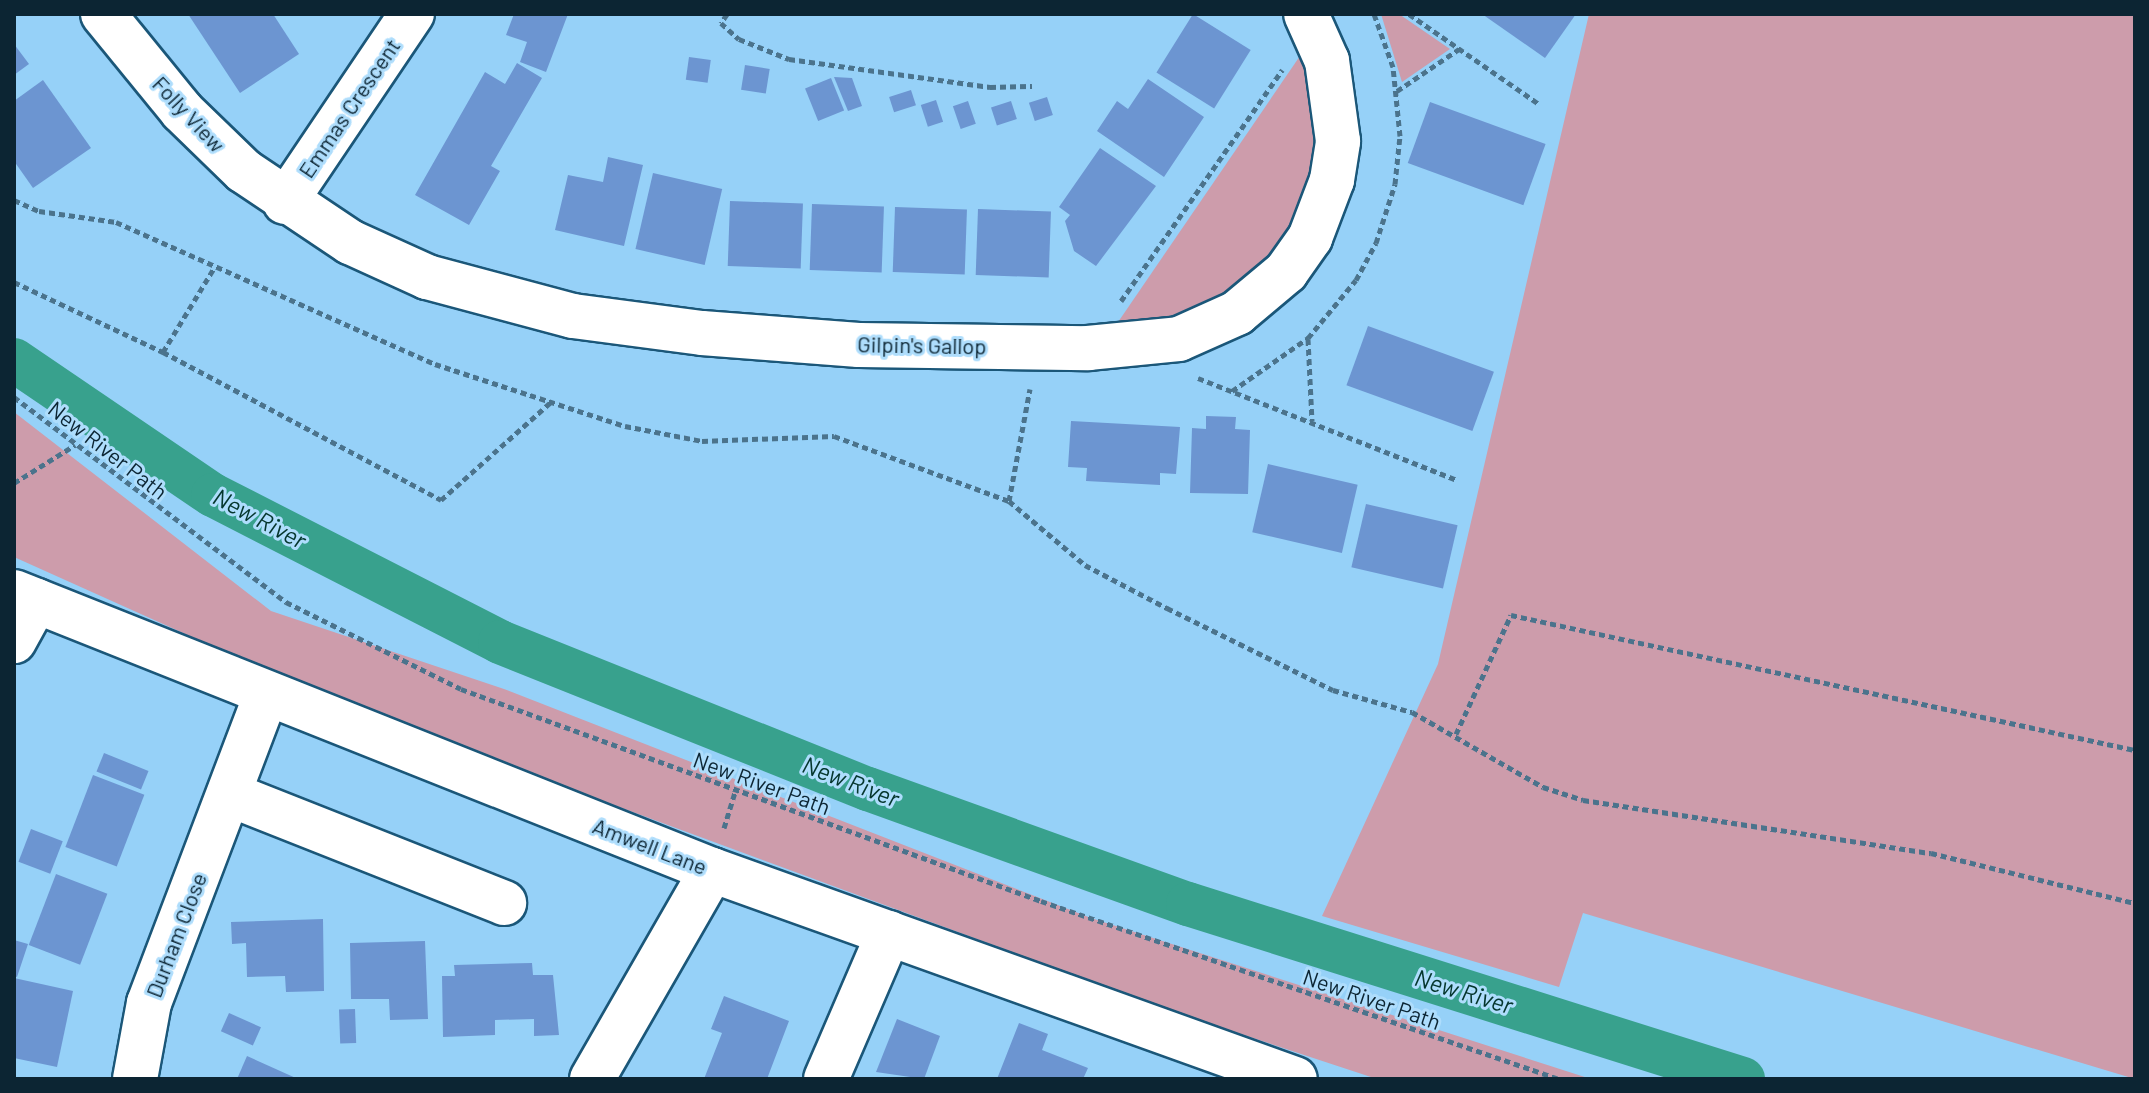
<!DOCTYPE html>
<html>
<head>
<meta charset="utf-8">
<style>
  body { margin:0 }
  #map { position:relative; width:2149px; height:1093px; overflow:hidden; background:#96d1f8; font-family:Barlow,sans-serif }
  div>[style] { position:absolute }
  .green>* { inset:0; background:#cd9cab }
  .canal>* { height:44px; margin:-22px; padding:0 22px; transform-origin:22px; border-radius:22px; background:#38a18d }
  .building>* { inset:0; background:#6c95d1; transform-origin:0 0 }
  .path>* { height:5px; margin-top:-2.5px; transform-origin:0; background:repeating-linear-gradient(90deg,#4b738c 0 6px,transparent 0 10px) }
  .roads { filter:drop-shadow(2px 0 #1b5779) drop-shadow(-2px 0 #1b5779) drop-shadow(0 2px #1b5779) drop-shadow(0 -2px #1b5779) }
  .minor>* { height:44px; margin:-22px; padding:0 22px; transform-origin:22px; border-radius:22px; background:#fff }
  span { translate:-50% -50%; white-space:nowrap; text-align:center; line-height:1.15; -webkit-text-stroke:6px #aeddfc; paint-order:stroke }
  .street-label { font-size:22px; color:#0c2533 }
  .water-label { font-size:24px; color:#05362d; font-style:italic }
  .frame { position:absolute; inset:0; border:16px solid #0c2533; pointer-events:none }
</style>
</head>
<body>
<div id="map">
  <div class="green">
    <i style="clip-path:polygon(1381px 14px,1399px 14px,1450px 49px,1402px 82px)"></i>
    <i style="clip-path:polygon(1589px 14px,2135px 14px,2135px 1079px,1583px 913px,1559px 987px,1322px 916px,1438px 664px)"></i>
    <i style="clip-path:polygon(1302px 53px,1315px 87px,1317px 157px,1298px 219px,1250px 277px,1221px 300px,1146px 327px,1114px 328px)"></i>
    <i style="clip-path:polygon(14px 412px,271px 611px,504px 689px,1091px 918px,1591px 1079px,1377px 1079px,1180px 1014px,348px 707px,14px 557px)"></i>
  </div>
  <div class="canal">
    <i style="left:14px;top:360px;width:240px;rotate:34.2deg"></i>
    <i style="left:213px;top:495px;width:322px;rotate:27.1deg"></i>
    <i style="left:500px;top:642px;width:396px;rotate:21.8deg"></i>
    <i style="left:868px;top:789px;width:340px;rotate:19.8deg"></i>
    <i style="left:1188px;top:904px;width:582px;rotate:17.5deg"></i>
  </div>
  <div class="building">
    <i style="clip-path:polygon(188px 14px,273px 14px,299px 54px,240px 93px)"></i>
    <i style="clip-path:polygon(514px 14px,568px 14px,546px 72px,520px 62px,527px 42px,506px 35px)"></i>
    <i style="left:1193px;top:14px;width:68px;height:69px;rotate:32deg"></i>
    <i style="clip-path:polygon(1482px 14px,1576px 14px,1545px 58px)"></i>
    <i style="clip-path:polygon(14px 44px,29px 64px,14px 75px)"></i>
    <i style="left:689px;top:57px;width:22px;height:23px;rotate:8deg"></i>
    <i style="clip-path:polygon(517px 63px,542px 78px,491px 166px,500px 171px,469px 225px,415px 195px,485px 72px,505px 84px)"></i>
    <i style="left:745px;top:65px;width:25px;height:25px;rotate:9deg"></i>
    <i style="clip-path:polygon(834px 77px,852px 78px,862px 106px,848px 111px)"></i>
    <i style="left:831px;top:78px;width:35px;height:28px;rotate:68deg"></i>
    <i style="clip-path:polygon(1148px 79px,1204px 117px,1164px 177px,1097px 131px,1117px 101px,1128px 109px)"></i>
    <i style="clip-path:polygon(43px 80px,91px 148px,33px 188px,14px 161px,14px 101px)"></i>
    <i style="left:911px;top:90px;width:16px;height:23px;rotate:72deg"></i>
    <i style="left:1047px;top:97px;width:19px;height:19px;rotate:72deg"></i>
    <i style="left:936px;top:100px;width:23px;height:16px;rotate:72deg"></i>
    <i style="left:968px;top:101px;width:24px;height:16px;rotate:71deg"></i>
    <i style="left:1011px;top:101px;width:19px;height:21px;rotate:72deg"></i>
    <i style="left:1430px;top:102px;width:123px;height:65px;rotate:20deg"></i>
    <i style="clip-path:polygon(1100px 148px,1156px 186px,1096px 266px,1074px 251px,1065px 221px,1070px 215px,1059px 207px)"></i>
    <i style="clip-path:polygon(608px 157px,643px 165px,624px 246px,555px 230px,568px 175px,603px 182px)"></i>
    <i style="left:653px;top:173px;width:71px;height:78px;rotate:13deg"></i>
    <i style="left:730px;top:201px;width:73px;height:65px;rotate:2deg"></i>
    <i style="left:812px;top:204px;width:72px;height:66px;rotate:2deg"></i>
    <i style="left:895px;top:207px;width:72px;height:65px;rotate:2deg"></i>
    <i style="left:978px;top:209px;width:73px;height:66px;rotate:2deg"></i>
    <i style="left:1368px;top:326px;width:134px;height:63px;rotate:20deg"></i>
    <i style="clip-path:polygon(1206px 416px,1236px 417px,1235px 429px,1250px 430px,1248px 494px,1190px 493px,1192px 428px,1206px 429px)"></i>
    <i style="clip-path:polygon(1071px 421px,1180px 427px,1176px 474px,1160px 473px,1160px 485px,1086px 481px,1087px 468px,1068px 467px)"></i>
    <i style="left:1268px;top:464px;width:92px;height:70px;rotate:13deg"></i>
    <i style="left:1366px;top:504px;width:94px;height:65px;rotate:13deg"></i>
    <i style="left:104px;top:753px;width:48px;height:20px;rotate:22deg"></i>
    <i style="left:93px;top:775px;width:55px;height:77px;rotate:21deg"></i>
    <i style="left:31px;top:829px;width:34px;height:35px;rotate:21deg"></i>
    <i style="left:56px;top:874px;width:55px;height:76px;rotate:21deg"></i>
    <i style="clip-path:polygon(323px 919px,324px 991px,286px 992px,285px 976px,247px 977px,246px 943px,232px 944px,231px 922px)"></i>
    <i style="clip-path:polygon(14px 940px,28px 944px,17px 977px,14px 976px)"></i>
    <i style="clip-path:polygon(425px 941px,428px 1019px,390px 1020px,389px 999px,351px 999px,350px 943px)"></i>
    <i style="clip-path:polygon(532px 963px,533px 975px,553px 975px,559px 1035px,534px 1036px,534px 1019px,495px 1020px,495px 1035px,443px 1037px,442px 976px,455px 976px,454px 965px)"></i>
    <i style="clip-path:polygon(14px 978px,73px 991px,57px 1067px,14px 1058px)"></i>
    <i style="clip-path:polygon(724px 996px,789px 1021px,767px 1079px,704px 1079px,722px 1033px,711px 1029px)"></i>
    <i style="left:355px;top:1009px;width:34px;height:16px;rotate:88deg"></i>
    <i style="left:229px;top:1013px;width:35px;height:20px;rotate:24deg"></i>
    <i style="clip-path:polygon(897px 1019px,940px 1036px,924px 1079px,876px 1072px)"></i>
    <i style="clip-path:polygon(1019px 1023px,1048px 1034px,1042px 1050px,1088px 1068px,1083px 1079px,997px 1079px)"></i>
    <i style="clip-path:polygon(247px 1056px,298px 1079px,237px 1079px)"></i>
  </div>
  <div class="path">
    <i style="left:727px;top:14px;width:11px;rotate:124deg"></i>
    <i style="left:721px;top:23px;width:24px;rotate:42deg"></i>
    <i style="left:739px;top:39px;width:54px;rotate:21.8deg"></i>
    <i style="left:789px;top:59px;width:203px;rotate:7.9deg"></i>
    <i style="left:990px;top:87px;width:42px;rotate:-1.4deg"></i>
    <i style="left:1409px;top:14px;width:158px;rotate:34.7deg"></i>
    <i style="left:1397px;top:91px;width:75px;rotate:-34.1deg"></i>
    <i style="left:14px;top:200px;width:27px;rotate:24deg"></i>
    <i style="left:39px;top:211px;width:78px;rotate:8.1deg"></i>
    <i style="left:116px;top:222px;width:349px;rotate:24deg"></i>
    <i style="left:435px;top:364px;width:200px;rotate:18.1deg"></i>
    <i style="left:625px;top:426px;width:78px;rotate:11deg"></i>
    <i style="left:702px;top:441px;width:132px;rotate:-2.2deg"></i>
    <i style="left:834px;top:436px;width:187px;rotate:20.4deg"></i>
    <i style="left:1009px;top:501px;width:99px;rotate:40.1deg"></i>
    <i style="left:1085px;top:565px;width:93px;rotate:27.7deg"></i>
    <i style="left:1167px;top:608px;width:185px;rotate:26.3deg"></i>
    <i style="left:1333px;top:690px;width:82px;rotate:15.6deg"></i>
    <i style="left:1412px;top:712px;width:151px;rotate:29.8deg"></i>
    <i style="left:1543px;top:787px;width:42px;rotate:18deg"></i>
    <i style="left:1583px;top:800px;width:352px;rotate:8.7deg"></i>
    <i style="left:1931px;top:853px;width:210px;rotate:13.8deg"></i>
    <i style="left:14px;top:282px;width:165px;rotate:25.2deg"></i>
    <i style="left:163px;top:352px;width:315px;rotate:28deg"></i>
    <i style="left:441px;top:500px;width:147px;rotate:-41.7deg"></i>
    <i style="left:1121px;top:301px;width:282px;rotate:-55.1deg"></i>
    <i style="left:1308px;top:339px;width:82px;rotate:87.2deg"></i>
    <i style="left:163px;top:352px;width:98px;rotate:-58.7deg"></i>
    <i style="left:1198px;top:378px;width:278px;rotate:21.5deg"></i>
    <i style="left:1232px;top:391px;width:93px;rotate:-34.9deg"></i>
    <i style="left:1308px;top:338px;width:75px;rotate:-50.4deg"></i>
    <i style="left:1356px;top:280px;width:42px;rotate:-61.6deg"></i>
    <i style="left:1376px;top:243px;width:62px;rotate:-72.1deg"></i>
    <i style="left:1395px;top:184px;width:48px;rotate:-84.1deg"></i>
    <i style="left:1400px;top:136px;width:69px;rotate:-95.8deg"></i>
    <i style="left:1393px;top:67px;width:56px;rotate:-109.7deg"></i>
    <i style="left:14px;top:397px;width:341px;rotate:37deg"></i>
    <i style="left:286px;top:602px;width:195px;rotate:26.4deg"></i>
    <i style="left:461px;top:689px;width:618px;rotate:20.08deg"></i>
    <i style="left:1041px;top:901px;width:548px;rotate:18.96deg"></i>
    <i style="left:14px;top:483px;width:72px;rotate:-31.9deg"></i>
    <i style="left:1009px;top:501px;width:114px;rotate:-79.4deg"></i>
    <i style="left:1456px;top:734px;width:131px;rotate:-65.2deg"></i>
    <i style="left:1511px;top:615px;width:638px;rotate:12.21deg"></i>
    <i style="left:724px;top:828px;width:39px;rotate:-73deg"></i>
  </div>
  <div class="roads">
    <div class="minor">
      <i style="left:103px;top:14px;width:125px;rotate:50.8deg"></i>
      <i style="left:182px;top:111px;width:86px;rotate:44.1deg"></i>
      <i style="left:244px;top:171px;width:128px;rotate:33.8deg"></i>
      <i style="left:350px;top:242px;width:85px;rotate:24.4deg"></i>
      <i style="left:427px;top:277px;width:151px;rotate:15deg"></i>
      <i style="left:573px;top:316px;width:130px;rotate:7.5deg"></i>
      <i style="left:702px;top:333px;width:157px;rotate:4.4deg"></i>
      <i style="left:859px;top:345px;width:229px;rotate:0.8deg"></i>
      <i style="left:1088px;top:348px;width:91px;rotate:-5.6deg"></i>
      <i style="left:1179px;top:339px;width:64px;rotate:-24.1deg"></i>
      <i style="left:1237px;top:313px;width:64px;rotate:-39.9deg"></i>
      <i style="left:1286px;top:272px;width:42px;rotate:-54.8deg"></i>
      <i style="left:1310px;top:238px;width:62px;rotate:-69.2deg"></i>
      <i style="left:1332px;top:180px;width:39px;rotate:-81deg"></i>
      <i style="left:1338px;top:141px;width:81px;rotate:-97.8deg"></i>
      <i style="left:1327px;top:61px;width:51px;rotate:-114.1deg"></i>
      <i style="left:285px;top:202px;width:227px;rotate:-56deg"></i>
      <i style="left:14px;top:592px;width:751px;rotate:21.72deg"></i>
      <i style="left:712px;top:870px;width:619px;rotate:19.72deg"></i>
      <i style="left:14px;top:641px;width:46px;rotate:-61.2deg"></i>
      <i style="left:229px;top:794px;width:296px;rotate:21.6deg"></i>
      <i style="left:135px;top:1079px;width:77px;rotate:-79.6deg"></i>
      <i style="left:149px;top:1003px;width:327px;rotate:-69.2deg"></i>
      <i style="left:592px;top:1079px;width:241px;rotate:-60.1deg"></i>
      <i style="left:826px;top:1079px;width:159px;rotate:-66.7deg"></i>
    </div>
  </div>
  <div class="street-label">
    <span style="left:349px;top:108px;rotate:-56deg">Emmas Crescent</span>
    <span style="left:189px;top:114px;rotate:47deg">Folly View</span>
    <span style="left:922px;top:345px;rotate:1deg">Gilpin's Gallop</span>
    <span style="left:108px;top:450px;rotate:38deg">New River Path</span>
    <span style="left:762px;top:783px;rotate:20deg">New River Path</span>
    <span style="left:650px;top:846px;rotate:21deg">Amwell Lane</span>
    <span style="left:176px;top:935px;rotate:-69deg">Durham Close</span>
    <span style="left:1372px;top:999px;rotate:19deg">New River Path</span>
  </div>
  <div class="water-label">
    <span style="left:260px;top:518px;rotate:28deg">New River</span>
    <span style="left:851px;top:781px;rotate:21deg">New River</span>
    <span style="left:1464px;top:991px;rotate:17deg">New River</span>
  </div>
  <div class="frame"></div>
</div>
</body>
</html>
